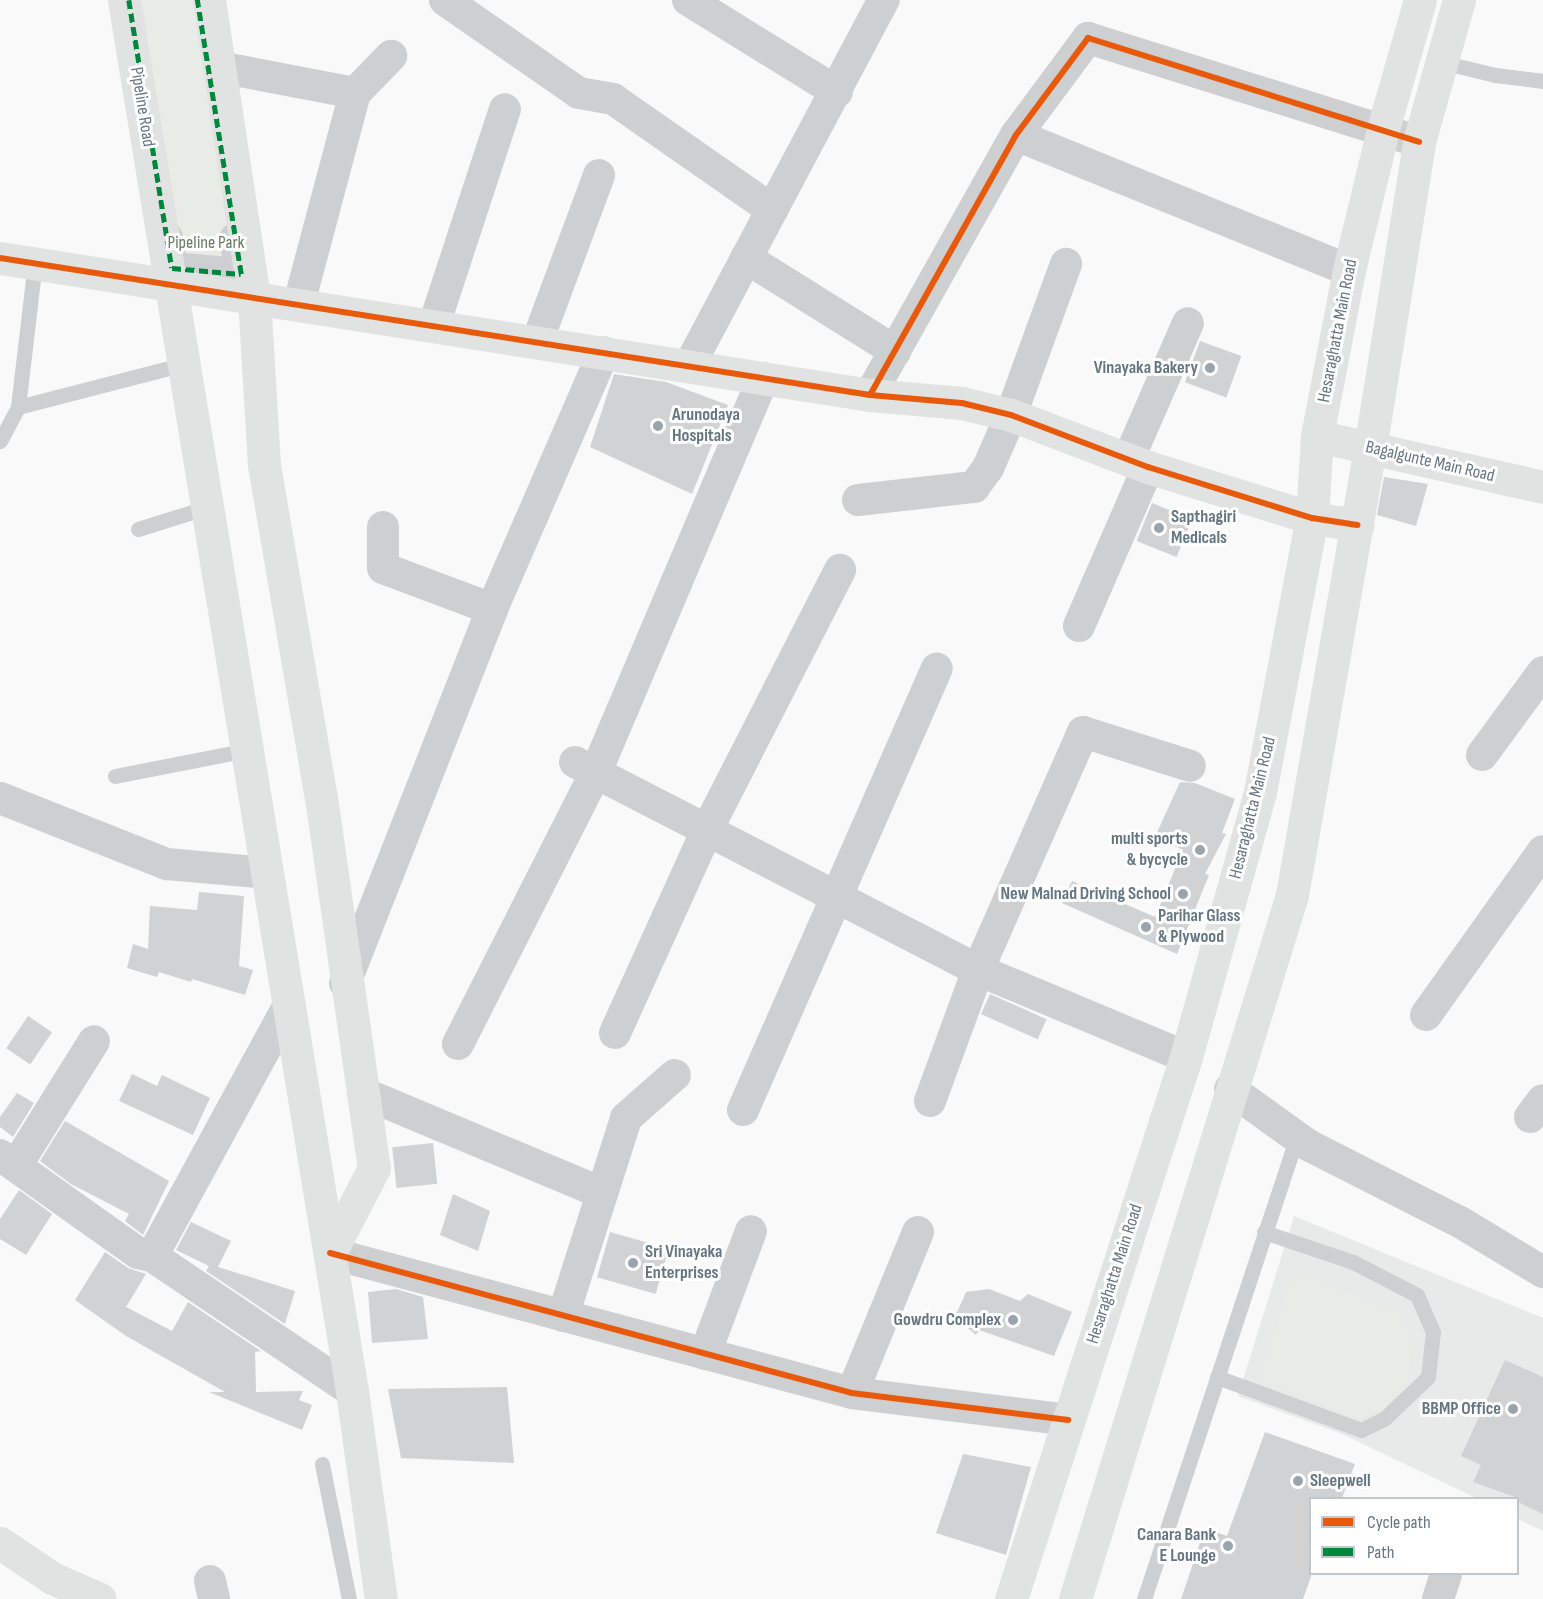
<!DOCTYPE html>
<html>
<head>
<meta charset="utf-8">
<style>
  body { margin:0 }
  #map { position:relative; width:1543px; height:1599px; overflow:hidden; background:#f9f9f9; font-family:"Sofia Sans Condensed",sans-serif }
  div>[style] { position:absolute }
  .built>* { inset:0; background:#e8e9e9 }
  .green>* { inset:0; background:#e8ebe6 }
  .building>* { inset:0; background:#d0d2d3; transform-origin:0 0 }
  .lane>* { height:15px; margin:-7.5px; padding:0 7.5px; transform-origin:7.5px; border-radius:7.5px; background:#cecfd0 }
  .street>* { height:32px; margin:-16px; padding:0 16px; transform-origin:16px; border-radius:16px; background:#cecfd0 }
  .secondary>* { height:33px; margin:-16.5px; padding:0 16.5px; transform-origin:16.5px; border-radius:16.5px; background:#e1e2e2 }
  .primary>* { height:33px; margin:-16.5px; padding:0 16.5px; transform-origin:16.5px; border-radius:16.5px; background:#e1e2e2 }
  .quiet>* { height:4.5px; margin-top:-2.25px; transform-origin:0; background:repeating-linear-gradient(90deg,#00873e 0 9px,transparent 0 13.5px) }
  .cycleway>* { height:6px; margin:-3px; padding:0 3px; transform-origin:3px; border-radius:3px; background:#e8590c }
  .dots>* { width:16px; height:16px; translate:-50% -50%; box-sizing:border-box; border:3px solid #fff; border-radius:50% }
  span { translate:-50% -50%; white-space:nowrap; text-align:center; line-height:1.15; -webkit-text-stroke:6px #fff; paint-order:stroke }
  .street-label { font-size:18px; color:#657683 }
  .park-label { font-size:18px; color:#687a64 }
  .poi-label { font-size:18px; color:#657683; font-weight:700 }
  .right { translate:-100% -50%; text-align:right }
  .left { translate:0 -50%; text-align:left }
  .legend { position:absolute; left:1309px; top:1497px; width:210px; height:78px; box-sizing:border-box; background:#fff; border:2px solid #c1c8cd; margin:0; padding:8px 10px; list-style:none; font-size:18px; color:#657683 }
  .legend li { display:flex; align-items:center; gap:12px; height:30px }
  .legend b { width:30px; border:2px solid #c1c8cd }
</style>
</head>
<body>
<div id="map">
  <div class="built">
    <i style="clip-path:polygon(1294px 1216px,1543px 1318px,1543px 1531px,1518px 1519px,1518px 1498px,1476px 1498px,1342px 1434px,1238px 1396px)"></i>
  </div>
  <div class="green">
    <i style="clip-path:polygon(137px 0,201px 0,245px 282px,176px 273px)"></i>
    <i style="clip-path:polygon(1296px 1272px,1400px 1314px,1412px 1340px,1408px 1382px,1383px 1409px,1357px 1419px,1258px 1379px)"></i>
  </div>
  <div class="building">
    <i style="left:1200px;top:341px;width:44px;height:44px;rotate:20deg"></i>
    <i style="clip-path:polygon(614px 374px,666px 382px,728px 405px,692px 494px,590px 447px)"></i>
    <i style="clip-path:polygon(1384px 477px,1428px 484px,1416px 526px,1377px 515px)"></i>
    <i style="left:1152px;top:503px;width:43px;height:41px;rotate:22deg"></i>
    <i style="clip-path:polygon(1180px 782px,1195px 783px,1235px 799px,1222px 833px,1226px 834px,1205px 874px,1209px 875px,1177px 954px,1062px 903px,1072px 881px,1155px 917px,1183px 850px,1155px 837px)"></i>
    <i style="clip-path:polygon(199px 892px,244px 896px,239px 966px,253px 970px,245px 995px,192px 979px,191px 982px,159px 972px,157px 977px,127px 968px,133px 944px,148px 949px,150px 906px,197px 910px)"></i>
    <i style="left:990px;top:994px;width:62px;height:22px;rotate:24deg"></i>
    <i style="left:28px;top:1016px;width:29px;height:39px;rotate:34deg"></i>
    <i style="clip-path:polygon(132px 1074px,157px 1086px,162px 1075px,210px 1098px,193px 1135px,119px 1101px)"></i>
    <i style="clip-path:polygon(17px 1093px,34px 1103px,13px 1137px,0 1127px,0 1117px)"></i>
    <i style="clip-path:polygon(65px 1121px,169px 1181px,143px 1235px,125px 1221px,129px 1214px,71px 1184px,40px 1161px)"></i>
    <i style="left:433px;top:1143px;width:41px;height:41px;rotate:84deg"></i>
    <i style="clip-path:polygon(19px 1190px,52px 1214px,26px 1255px,0 1239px,0 1219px)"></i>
    <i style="clip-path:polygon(453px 1194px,490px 1211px,478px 1251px,440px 1235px)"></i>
    <i style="clip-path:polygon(191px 1222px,231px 1241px,218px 1267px,295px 1291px,285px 1324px,206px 1271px,209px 1266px,176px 1250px)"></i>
    <i style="left:610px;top:1232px;width:61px;height:47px;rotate:16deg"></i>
    <i style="clip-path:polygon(105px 1252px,128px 1268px,146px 1274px,126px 1307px,172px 1331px,188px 1302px,261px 1351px,255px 1352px,256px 1392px,303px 1391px,299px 1400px,312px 1405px,302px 1430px,209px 1392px,225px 1392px,126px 1336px,75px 1300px)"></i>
    <i style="clip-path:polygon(396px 1289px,423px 1297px,428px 1339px,372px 1343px,368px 1292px)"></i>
    <i style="clip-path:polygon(989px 1289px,1020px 1301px,1028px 1294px,1072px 1312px,1054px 1356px,979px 1330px,976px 1335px,955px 1317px,966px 1292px)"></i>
    <i style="clip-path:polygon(1505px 1360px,1543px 1377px,1543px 1514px,1518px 1502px,1518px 1498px,1473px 1482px,1481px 1465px,1461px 1456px)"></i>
    <i style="clip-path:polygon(507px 1387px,514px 1463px,401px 1458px,388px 1389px)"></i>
    <i style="clip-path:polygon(1265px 1432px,1355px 1464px,1342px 1498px,1311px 1498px,1311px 1577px,1303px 1599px,1181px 1599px,1205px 1528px,1227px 1536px)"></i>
    <i style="clip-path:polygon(963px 1454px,1031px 1467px,1006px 1555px,936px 1533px)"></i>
  </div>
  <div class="lane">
    <i style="left:1441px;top:62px;width:56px;rotate:13.5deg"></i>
    <i style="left:1495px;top:75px;width:48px;rotate:7.1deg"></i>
    <i style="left:18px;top:407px;width:145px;rotate:-83.3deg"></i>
    <i style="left:0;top:441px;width:38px;rotate:-62deg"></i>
    <i style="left:18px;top:407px;width:171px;rotate:-14.5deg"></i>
    <i style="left:138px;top:529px;width:73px;rotate:-17.4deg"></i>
    <i style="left:115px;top:776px;width:135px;rotate:-11.1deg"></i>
    <i style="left:1217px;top:1377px;width:153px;rotate:20.2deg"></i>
    <i style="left:1361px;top:1430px;width:25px;rotate:-26deg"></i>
    <i style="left:1384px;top:1419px;width:61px;rotate:-43.7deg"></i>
    <i style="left:1428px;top:1377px;width:45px;rotate:-83.7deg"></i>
    <i style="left:1433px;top:1332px;width:40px;rotate:-113.4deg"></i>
    <i style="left:1417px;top:1295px;width:72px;rotate:-152.7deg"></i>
    <i style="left:1353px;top:1262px;width:94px;rotate:-161.4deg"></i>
    <i style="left:322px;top:1464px;width:138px;rotate:78.7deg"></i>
    <i style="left:1144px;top:1599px;width:487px;rotate:-71.7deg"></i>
  </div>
  <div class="street">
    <i style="left:445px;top:0;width:163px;rotate:34.8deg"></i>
    <i style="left:579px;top:93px;width:35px;rotate:10deg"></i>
    <i style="left:613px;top:99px;width:194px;rotate:34.9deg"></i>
    <i style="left:688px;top:0;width:175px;rotate:31.7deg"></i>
    <i style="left:219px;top:67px;width:138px;rotate:10.8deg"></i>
    <i style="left:355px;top:93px;width:217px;rotate:104.9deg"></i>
    <i style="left:355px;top:93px;width:52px;rotate:-45.8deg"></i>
    <i style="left:1016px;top:135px;width:359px;rotate:22.1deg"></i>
    <i style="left:167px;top:238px;width:30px;rotate:81deg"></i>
    <i style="left:172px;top:268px;width:69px;rotate:5deg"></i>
    <i style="left:241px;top:274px;width:36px;rotate:-99deg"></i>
    <i style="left:746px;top:258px;width:176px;rotate:32deg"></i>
    <i style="left:434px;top:325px;width:227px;rotate:-71.8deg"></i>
    <i style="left:537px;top:342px;width:178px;rotate:-69.6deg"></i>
    <i style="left:689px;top:366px;width:415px;rotate:-62deg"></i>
    <i style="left:870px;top:395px;width:298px;rotate:-60.7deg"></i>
    <i style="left:1016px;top:135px;width:121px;rotate:-53.4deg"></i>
    <i style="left:1088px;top:38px;width:347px;rotate:17.4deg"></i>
    <i style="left:1129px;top:458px;width:147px;rotate:-66.4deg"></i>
    <i style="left:858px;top:500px;width:117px;rotate:-6.4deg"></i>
    <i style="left:974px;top:487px;width:24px;rotate:-54deg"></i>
    <i style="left:988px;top:468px;width:58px;rotate:-66.5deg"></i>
    <i style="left:1011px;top:415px;width:161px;rotate:-70deg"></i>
    <i style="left:492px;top:609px;width:280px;rotate:-66.5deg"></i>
    <i style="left:1079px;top:626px;width:173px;rotate:-66.5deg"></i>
    <i style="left:1482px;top:755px;width:103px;rotate:-53.7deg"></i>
    <i style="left:575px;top:762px;width:454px;rotate:27.3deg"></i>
    <i style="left:978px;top:970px;width:225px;rotate:22.7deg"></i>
    <i style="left:0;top:798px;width:180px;rotate:21.6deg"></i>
    <i style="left:167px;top:864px;width:100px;rotate:5.1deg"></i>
    <i style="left:345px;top:983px;width:402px;rotate:-68.5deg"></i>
    <i style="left:492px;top:609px;width:116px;rotate:-159.4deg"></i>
    <i style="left:383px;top:568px;width:41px;rotate:-90deg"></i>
    <i style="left:289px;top:1005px;width:286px;rotate:118.6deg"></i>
    <i style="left:152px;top:1256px;width:241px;rotate:34deg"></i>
    <i style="left:1426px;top:1015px;width:201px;rotate:-54.5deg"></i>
    <i style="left:615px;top:1033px;width:225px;rotate:-65.6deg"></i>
    <i style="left:708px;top:828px;width:290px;rotate:-62.9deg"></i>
    <i style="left:458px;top:1044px;width:305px;rotate:-63.1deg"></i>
    <i style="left:596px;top:772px;width:428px;rotate:-67deg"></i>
    <i style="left:1230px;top:1089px;width:96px;rotate:35.7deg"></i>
    <i style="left:1308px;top:1145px;width:170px;rotate:26.9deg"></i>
    <i style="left:1460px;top:1222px;width:97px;rotate:31.1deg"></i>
    <i style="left:363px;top:1093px;width:259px;rotate:22.7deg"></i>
    <i style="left:930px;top:1101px;width:140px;rotate:-69.9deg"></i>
    <i style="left:978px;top:970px;width:260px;rotate:-66.2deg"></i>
    <i style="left:1083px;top:732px;width:112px;rotate:17.6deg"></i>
    <i style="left:743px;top:1110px;width:482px;rotate:-66.3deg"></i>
    <i style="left:1530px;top:1117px;width:21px;rotate:-53deg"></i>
    <i style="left:0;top:1155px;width:169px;rotate:35.4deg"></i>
    <i style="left:138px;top:1253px;width:14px;rotate:12deg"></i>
    <i style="left:16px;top:1166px;width:147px;rotate:-58deg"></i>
    <i style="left:330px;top:1253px;width:540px;rotate:15.01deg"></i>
    <i style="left:852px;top:1393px;width:218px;rotate:7.1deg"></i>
    <i style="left:563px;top:1316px;width:208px;rotate:-72.3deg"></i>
    <i style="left:626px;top:1118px;width:65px;rotate:-41.3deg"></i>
    <i style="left:705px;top:1354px;width:131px;rotate:-69.5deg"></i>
    <i style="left:852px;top:1393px;width:174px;rotate:-67.7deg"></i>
    <i style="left:210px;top:1581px;width:18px;rotate:77deg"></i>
    <i style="left:1438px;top:1599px;width:26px;rotate:-72deg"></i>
  </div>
  <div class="secondary">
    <i style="left:124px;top:0;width:1410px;rotate:80.69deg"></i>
    <i style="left:352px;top:1391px;width:210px;rotate:82.1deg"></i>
    <i style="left:209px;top:0;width:300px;rotate:81.4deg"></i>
    <i style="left:254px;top:297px;width:168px;rotate:86.6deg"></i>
    <i style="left:264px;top:465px;width:337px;rotate:80.3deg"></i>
    <i style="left:321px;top:797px;width:375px;rotate:81.9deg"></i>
    <i style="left:374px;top:1168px;width:96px;rotate:117.4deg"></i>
    <i style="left:0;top:258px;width:881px;rotate:8.95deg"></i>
    <i style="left:870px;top:395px;width:92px;rotate:5deg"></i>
    <i style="left:962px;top:403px;width:50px;rotate:13.8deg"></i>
    <i style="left:1011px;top:415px;width:147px;rotate:20.8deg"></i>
    <i style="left:1148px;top:467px;width:172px;rotate:17.3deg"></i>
    <i style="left:1312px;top:518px;width:46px;rotate:8.8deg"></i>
    <i style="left:1317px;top:436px;width:232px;rotate:12.7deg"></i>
    <i style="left:0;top:1543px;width:63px;rotate:33.9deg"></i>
    <i style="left:52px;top:1578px;width:52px;rotate:23.6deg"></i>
  </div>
  <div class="primary">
    <i style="left:1011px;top:1599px;width:570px;rotate:-72.11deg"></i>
    <i style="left:1186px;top:1057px;width:275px;rotate:-74.4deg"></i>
    <i style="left:1260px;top:792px;width:279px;rotate:-79.3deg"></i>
    <i style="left:1312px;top:518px;width:82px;rotate:-86.5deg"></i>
    <i style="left:1317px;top:436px;width:169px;rotate:-79.1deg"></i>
    <i style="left:1349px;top:270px;width:145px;rotate:-76.4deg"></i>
    <i style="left:1383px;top:129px;width:134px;rotate:-74deg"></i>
    <i style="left:1075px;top:1599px;width:737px;rotate:-72.87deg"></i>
    <i style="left:1292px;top:895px;width:453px;rotate:-80.1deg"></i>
    <i style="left:1370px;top:449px;width:311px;rotate:-80.9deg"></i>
    <i style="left:1419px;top:142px;width:148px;rotate:-74.3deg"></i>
  </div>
  <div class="quiet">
    <i style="left:129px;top:0;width:271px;rotate:80.9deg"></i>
    <i style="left:172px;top:268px;width:69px;rotate:5deg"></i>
    <i style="left:241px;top:274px;width:278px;rotate:-99.1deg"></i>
  </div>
  <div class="cycleway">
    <i style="left:0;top:258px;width:881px;rotate:8.95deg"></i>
    <i style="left:870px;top:395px;width:92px;rotate:5deg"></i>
    <i style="left:962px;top:403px;width:50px;rotate:13.8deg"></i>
    <i style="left:1011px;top:415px;width:147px;rotate:20.8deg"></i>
    <i style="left:1148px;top:467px;width:172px;rotate:17.3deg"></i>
    <i style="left:1312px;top:518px;width:46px;rotate:8.8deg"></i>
    <i style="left:870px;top:395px;width:298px;rotate:-60.7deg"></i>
    <i style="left:1016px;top:135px;width:121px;rotate:-53.4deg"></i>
    <i style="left:1088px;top:38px;width:347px;rotate:17.4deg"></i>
    <i style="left:330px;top:1253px;width:540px;rotate:15.01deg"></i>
    <i style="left:852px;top:1393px;width:218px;rotate:7.1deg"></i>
  </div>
  <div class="dots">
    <i style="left:1210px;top:368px;background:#99a4ac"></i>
    <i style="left:658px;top:426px;background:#99a4ac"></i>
    <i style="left:1159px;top:528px;background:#99a4ac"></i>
    <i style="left:1200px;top:850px;background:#99a4ac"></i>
    <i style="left:1183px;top:894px;background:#99a4ac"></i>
    <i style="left:1146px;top:927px;background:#99a4ac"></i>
    <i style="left:633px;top:1263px;background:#99a4ac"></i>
    <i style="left:1013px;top:1320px;background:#99a4ac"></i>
    <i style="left:1513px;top:1409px;background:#99a4ac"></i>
    <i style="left:1298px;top:1481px;background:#99a4ac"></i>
    <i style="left:1228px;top:1546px;background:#99a4ac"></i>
  </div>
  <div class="street-label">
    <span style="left:142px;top:107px;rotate:81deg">Pipeline Road</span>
    <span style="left:1338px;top:331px;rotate:-79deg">Hesaraghatta Main Road</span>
    <span style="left:1430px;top:462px;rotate:13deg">Bagalgunte Main Road</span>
    <span style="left:1253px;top:808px;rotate:-76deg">Hesaraghatta Main Road</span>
    <span style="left:1115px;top:1274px;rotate:-72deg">Hesaraghatta Main Road</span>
  </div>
  <div class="park-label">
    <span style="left:206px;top:243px">Pipeline Park</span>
  </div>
  <div class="poi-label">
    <span class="right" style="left:1198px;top:368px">Vinayaka Bakery</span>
    <span class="left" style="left:672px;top:426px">Arunodaya<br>Hospitals</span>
    <span class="left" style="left:1171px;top:528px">Sapthagiri<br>Medicals</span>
    <span class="right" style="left:1188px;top:850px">multi sports<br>&amp; bycycle</span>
    <span class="right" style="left:1171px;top:894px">New Malnad Driving School</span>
    <span class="left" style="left:1158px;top:927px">Parihar Glass<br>&amp; Plywood</span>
    <span class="left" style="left:645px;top:1263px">Sri Vinayaka<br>Enterprises</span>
    <span class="right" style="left:1001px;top:1320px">Gowdru Complex</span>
    <span class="right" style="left:1501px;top:1409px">BBMP Office</span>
    <span class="left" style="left:1310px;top:1481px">Sleepwell</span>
    <span class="right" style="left:1216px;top:1546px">Canara Bank<br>E Lounge</span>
  </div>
  <ul class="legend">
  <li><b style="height:8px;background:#e8590c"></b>Cycle path</li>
  <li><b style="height:8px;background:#00873e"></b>Path</li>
  </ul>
</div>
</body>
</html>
